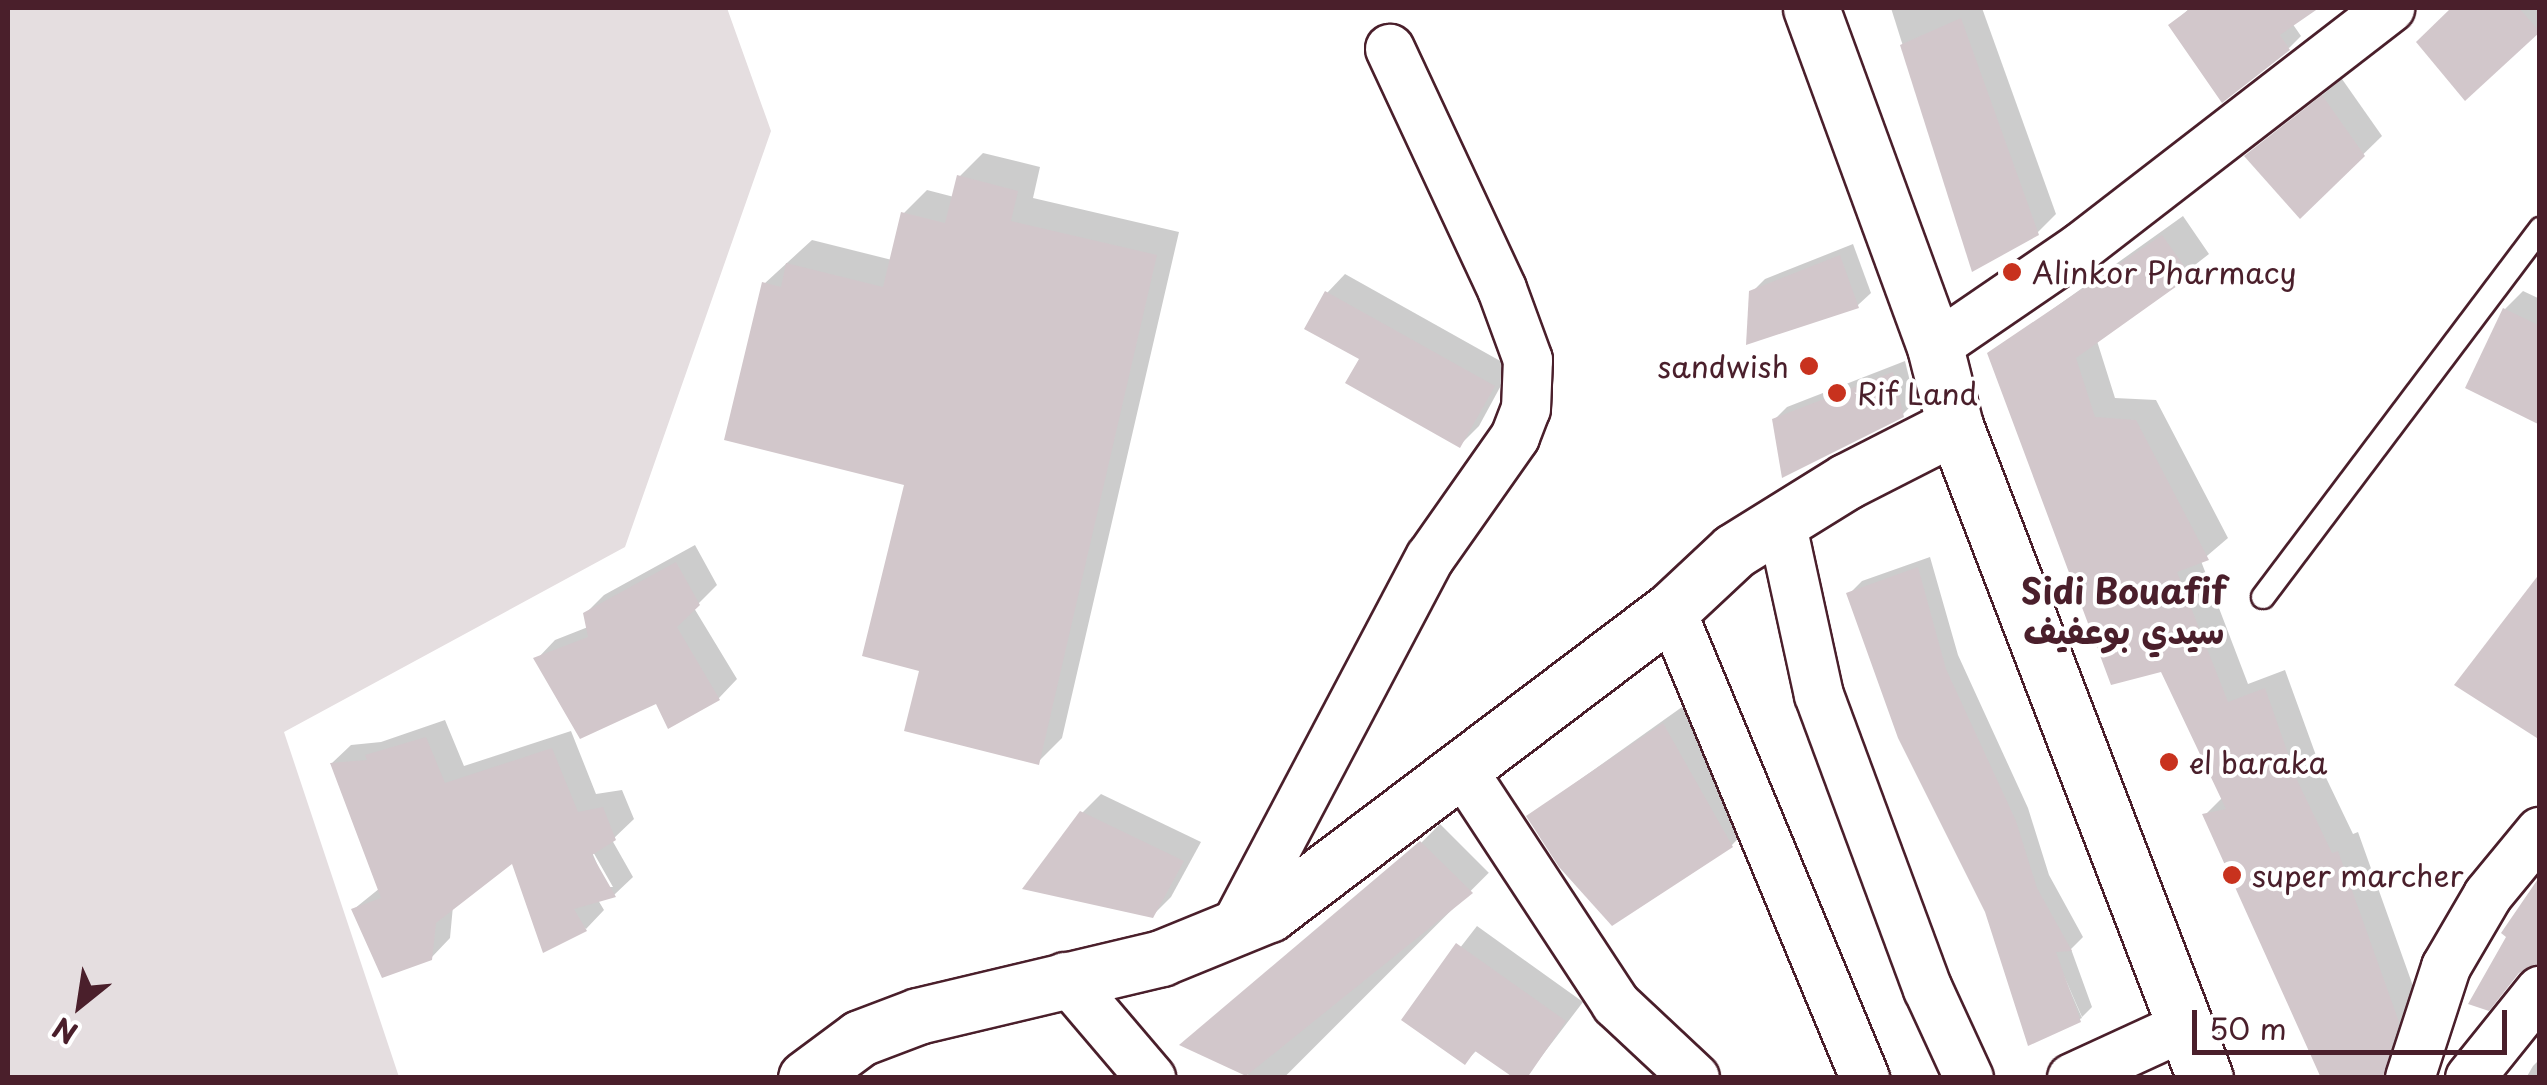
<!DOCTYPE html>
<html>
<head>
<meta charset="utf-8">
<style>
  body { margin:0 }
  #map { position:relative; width:2547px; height:1085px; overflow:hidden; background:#fff; font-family:"Playpen Sans","Playpen Sans Arabic",sans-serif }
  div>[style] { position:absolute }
  .green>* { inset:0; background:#e5dee0 }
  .shadow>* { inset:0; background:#0003; transform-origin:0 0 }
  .building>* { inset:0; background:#d2c7cb }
  .roads { filter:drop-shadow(2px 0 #4a1f2b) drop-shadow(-2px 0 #4a1f2b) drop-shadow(0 2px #4a1f2b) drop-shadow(0 -2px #4a1f2b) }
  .lane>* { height:22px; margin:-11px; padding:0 11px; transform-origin:11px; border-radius:11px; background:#fff }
  .street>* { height:48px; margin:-24px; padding:0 24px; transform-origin:24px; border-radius:24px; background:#fff }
  .secondary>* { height:55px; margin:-27.5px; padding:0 27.5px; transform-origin:27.5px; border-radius:27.5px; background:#fff }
  .highway>* { height:55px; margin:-27.5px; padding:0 27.5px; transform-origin:27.5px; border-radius:27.5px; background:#fff }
  .dots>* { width:28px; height:28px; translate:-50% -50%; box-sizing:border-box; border:5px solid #fff; border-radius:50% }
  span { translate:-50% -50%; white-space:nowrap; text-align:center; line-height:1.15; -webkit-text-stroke:8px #fff; paint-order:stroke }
  .poi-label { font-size:30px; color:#4a1f2b }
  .left { translate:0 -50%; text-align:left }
  .right { translate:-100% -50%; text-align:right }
  .quarter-label { font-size:35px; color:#4a1f2b; font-weight:700 }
  .frame { position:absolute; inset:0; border:10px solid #4a1f2b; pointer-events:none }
  .north { position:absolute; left:30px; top:955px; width:100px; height:100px; -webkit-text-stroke:8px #fff; paint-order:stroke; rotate:210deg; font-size:28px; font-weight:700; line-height:40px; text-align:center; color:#4a1f2b }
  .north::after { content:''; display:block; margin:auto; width:35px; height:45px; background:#4a1f2b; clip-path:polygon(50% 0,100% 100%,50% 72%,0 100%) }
  .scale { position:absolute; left:2192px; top:1010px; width:315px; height:45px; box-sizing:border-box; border:5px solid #4a1f2b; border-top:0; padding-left:12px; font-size:30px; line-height:35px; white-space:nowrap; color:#4a1f2b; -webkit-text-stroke:8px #fff; paint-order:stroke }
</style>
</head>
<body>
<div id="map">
  <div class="green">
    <i style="clip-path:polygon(8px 8px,727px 8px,771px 131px,625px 547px,284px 732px,399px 1077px,8px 1077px)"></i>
  </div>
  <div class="shadow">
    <i style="clip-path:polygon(1891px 8px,1982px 8px,2056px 214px,2037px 233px,1973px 268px)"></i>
    <i style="clip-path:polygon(2190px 8px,2315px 8px,2292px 23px,2301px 36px,2289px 48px,2171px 25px)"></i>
    <i style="clip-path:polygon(2454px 8px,2540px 8px,2540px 30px,2466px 97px,2419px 43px)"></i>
    <i style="clip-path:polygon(2342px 79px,2382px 136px,2300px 216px,2247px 156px)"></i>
    <i style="clip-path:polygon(983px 153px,1040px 167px,1033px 198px,1179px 232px,1062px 738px,1038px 762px,922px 669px,907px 483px,764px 284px,812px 240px,892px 260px,903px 214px,927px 190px,954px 197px,959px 177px)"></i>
    <i style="clip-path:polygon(2183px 216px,2209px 254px,2097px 341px,2115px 398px,2156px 400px,2228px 538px,2201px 561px,2248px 684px,2285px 670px,2318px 761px,2353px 834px,2358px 832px,2418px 1000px,2405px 1078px,2324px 1078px,2205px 815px,2223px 797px,2163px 669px,1990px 354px)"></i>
    <i style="clip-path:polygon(1853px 244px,1871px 293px,1858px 305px,1749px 342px,1752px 292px,1765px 279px)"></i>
    <i style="clip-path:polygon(1345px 274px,1511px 367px,1479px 426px,1460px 445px,1362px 358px,1327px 293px)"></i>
    <i style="clip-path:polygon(2523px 291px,2540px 299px,2540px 422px,2505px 309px)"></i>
    <i style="clip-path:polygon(1905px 361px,1915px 402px,1902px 415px,1774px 420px,1787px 407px)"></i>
    <i style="clip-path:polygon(695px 545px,717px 585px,694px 608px,737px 679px,719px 698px,658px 701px,537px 659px,555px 640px,588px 627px,585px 614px,604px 595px)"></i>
    <i style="clip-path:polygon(1930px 557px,1958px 655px,2028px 808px,2049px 875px,2083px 937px,2071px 949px,2092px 1007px,2082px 1017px,2049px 942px,2082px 1018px,2030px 1043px,1988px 911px,1900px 737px,1849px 594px,1862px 581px)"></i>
    <i style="clip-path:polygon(1682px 707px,1750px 826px,1732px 845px,1529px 816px)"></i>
    <i style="clip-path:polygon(evenodd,445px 720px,464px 766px,571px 731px,596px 794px,622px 790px,634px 819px,612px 840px,633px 877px,614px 895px,598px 900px,604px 910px,586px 929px,513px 860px,453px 906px,450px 938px,431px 958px,354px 909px,380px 888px,332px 763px,351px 745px,381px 742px,445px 720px,588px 843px,613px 887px,607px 887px,588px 843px)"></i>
    <i style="clip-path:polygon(1101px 794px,1201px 842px,1171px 897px,1152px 916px,1082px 813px)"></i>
    <i style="left:1440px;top:824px;width:69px;height:313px;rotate:45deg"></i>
    <i style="clip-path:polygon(1477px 926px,1583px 1002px,1525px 1078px,1478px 1049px,1465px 1062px,1404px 1020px)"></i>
    <i style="clip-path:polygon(2540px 1059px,2540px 1078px,2526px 1078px,2533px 1066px)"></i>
  </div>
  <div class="building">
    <i style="clip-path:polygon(2191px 8px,2319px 8px,2280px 35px,2290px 50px,2222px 103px,2168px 25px)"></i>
    <i style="clip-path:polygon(2451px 8px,2519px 8px,2540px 32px,2465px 101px,2416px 42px)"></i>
    <i style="clip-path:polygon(1961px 18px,2039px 235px,1972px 272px,1900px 45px)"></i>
    <i style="clip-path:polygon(2322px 95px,2365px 156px,2300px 219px,2244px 156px)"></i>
    <i style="clip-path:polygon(957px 175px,1018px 191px,1011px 221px,1157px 255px,1039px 765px,904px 731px,919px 671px,862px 656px,904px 485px,724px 440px,762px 282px,781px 287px,786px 263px,883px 287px,901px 212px,945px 223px)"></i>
    <i style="clip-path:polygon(2162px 235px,2191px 276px,2076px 358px,2095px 417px,2136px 420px,2209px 560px,2177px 572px,2228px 702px,2265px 688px,2298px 782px,2332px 853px,2338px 851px,2399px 1022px,2383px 1078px,2321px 1078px,2202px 814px,2226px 809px,2161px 672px,2111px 685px,1987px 353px)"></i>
    <i style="clip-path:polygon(1840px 255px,1859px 308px,1746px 345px,1749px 291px)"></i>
    <i style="clip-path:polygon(1325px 291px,1495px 386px,1460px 448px,1345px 383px,1359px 359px,1304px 329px)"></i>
    <i style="clip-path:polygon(2503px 308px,2540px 326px,2540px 425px,2465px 388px)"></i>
    <i style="clip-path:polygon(1893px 372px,1904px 417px,1782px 478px,1772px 419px)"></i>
    <i style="clip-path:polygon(676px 562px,700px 605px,677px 627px,720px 700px,668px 729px,656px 704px,580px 739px,533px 658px,588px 637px,583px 613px)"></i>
    <i style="clip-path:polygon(1918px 567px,1946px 669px,2016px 821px,2037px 888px,2072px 951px,2056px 952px,2081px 1022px,2028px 1046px,1985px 912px,1898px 738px,1846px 593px)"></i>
    <i style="clip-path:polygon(2540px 573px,2540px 740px,2454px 685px)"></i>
    <i style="clip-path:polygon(1663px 723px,1733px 847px,1612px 926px,1559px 867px,1526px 816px)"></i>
    <i style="clip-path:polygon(426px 737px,445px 783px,552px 748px,578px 812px,603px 807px,616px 840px,592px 855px,616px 897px,574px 909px,587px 931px,543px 953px,512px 864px,436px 923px,432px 960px,382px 978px,351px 909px,381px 898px,330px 763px,367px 760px,365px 755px)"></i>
    <i style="clip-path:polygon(1080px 811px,1184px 861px,1153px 918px,1022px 889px)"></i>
    <i style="clip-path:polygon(1420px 841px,1473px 893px,1246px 1076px,1179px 1045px)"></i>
    <i style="clip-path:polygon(2540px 876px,2540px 964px,2519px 973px,2489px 1011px,2468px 1004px,2506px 937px,2501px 933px)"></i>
    <i style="clip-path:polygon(1456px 943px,1566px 1021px,1527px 1078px,1514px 1078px,1475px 1051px,1465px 1065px,1401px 1020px)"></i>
  </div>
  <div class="roads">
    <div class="lane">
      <i style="left:2263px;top:597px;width:461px;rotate:-53deg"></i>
    </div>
    <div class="street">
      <i style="left:1935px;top:347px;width:177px;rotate:-34.4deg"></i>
      <i style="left:2081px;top:247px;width:391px;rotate:-37.7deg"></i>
      <i style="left:1781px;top:521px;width:178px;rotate:77.7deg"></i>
      <i style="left:1819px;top:695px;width:314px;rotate:69.7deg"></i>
      <i style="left:1928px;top:989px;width:98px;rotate:65.3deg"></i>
      <i style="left:1671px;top:610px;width:507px;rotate:67.48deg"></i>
      <i style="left:1463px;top:771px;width:279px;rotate:56.7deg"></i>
      <i style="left:1616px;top:1004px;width:108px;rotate:43.1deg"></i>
      <i style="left:1233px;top:931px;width:422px;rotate:-62.2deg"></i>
      <i style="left:1430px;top:558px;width:148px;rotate:-54.9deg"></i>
      <i style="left:1515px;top:437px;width:30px;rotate:-69deg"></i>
      <i style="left:1526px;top:409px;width:49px;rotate:-87.7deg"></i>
      <i style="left:1528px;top:360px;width:76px;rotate:-110.1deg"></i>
      <i style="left:1502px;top:289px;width:265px;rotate:-115deg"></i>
      <i style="left:1065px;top:977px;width:133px;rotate:49.6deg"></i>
      <i style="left:2072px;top:1078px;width:122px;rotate:-24.7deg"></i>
      <i style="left:2410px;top:1078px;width:117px;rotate:-72deg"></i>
      <i style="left:2446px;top:967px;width:83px;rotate:-59.7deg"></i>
      <i style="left:2488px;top:895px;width:82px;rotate:-50.5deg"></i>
      <i style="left:2470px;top:1078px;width:112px;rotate:-51.2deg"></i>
    </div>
    <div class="secondary">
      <i style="left:806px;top:1078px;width:67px;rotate:-36.5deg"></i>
      <i style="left:860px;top:1038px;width:62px;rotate:-20.8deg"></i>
      <i style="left:918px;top:1016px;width:250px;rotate:-13.4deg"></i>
      <i style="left:1161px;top:958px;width:117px;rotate:-22.2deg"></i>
      <i style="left:1269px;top:914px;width:504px;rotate:-37.1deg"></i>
      <i style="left:1671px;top:610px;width:86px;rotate:-43.1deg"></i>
      <i style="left:1734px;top:551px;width:133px;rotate:-31.8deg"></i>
      <i style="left:1847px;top:481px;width:121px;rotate:-27deg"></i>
    </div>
    <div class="highway">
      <i style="left:1811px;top:8px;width:361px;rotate:69.9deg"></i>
      <i style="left:1935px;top:347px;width:81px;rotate:75.8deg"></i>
      <i style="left:1955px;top:426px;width:698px;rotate:69.02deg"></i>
    </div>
  </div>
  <div class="dots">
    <i style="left:2012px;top:272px;background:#c8321e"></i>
    <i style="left:1809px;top:366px;background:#c8321e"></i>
    <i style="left:1837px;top:393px;background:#c8321e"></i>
    <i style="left:2169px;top:762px;background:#c8321e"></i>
    <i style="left:2232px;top:875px;background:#c8321e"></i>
  </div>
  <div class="poi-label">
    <span class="left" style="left:2032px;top:272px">Alinkor Pharmacy</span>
    <span class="right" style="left:1789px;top:366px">sandwish</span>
    <span class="left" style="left:1857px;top:393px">Rif Land</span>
    <span class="left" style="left:2189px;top:762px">el baraka</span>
    <span class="left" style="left:2252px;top:875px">super marcher</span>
  </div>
  <div class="quarter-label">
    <span style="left:2124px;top:610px">Sidi Bouafif<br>سيدي بوعفيف</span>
  </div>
  <div class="frame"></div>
  <div class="north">N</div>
  <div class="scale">50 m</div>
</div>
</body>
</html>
